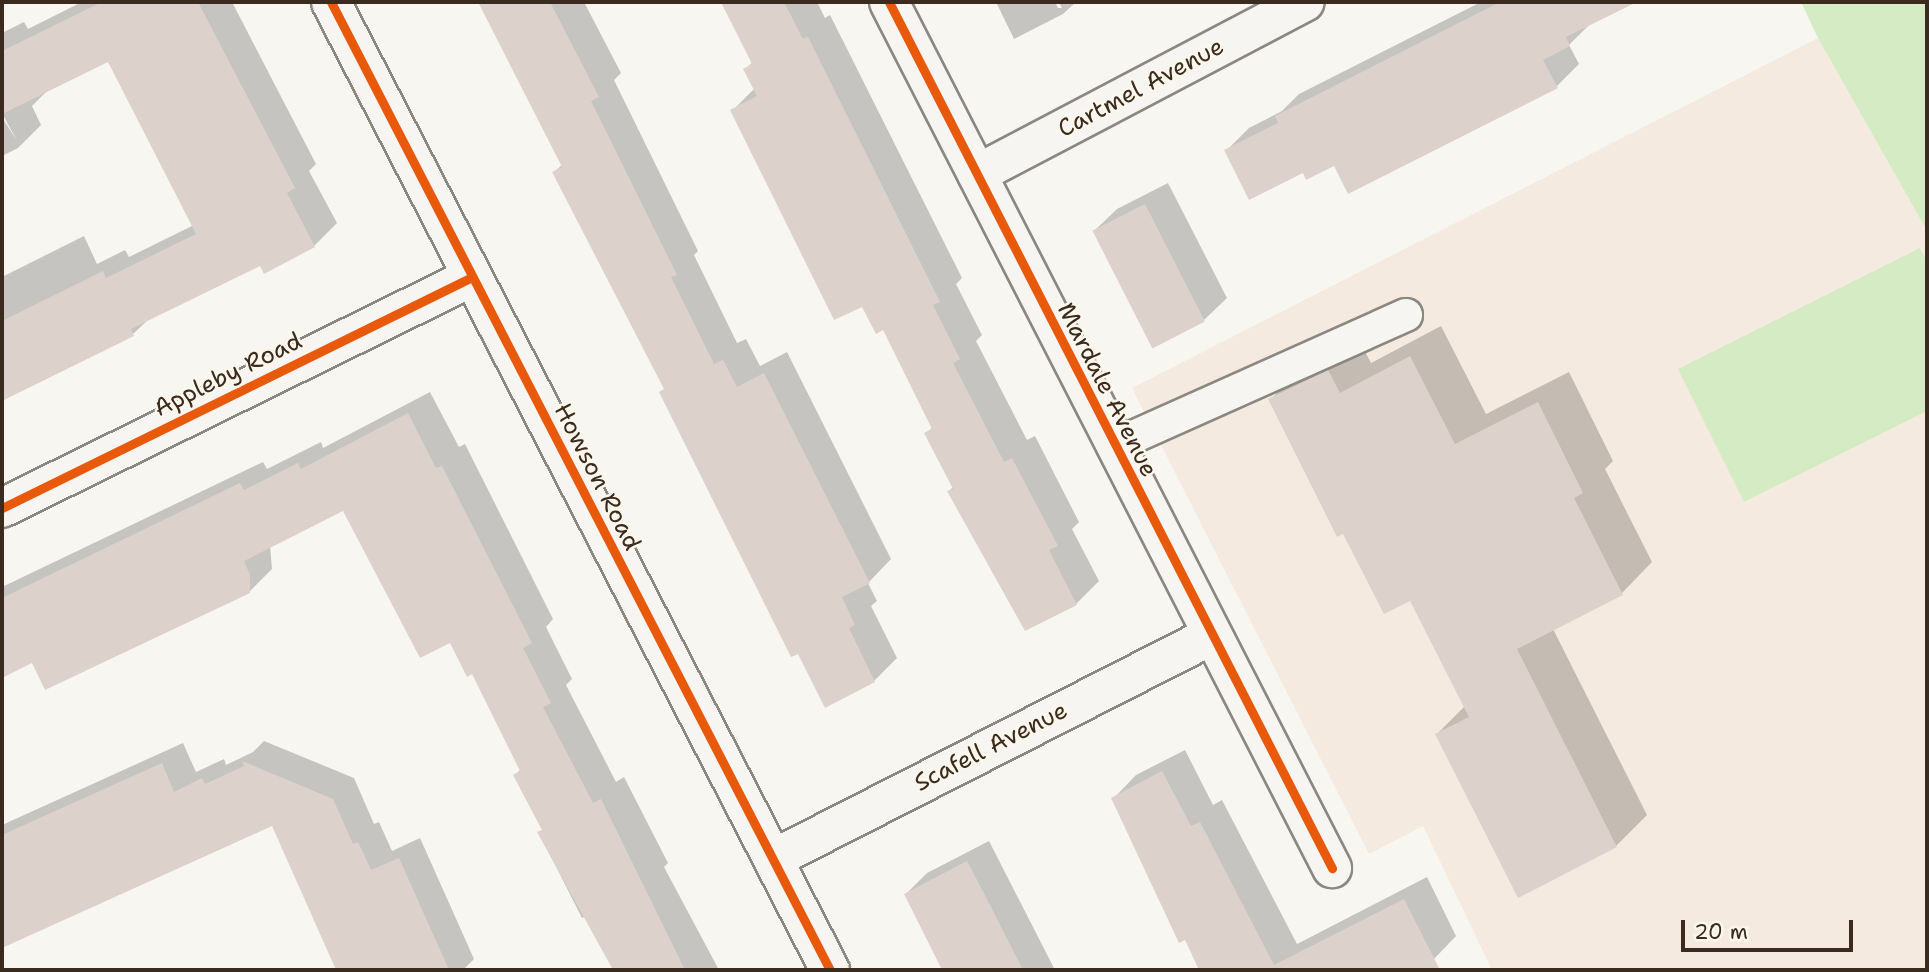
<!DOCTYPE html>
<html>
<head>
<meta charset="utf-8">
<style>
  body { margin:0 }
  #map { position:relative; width:1929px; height:972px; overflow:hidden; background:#f8f6f0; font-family:"Shantell Sans",sans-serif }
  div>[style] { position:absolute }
  .built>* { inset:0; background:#f5eadf }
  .green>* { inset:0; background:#d4ebc4 }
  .shadow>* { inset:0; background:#0003 }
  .building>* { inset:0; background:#ddd2cb; transform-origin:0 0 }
  .roads { filter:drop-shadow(2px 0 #8b8781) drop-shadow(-2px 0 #8b8781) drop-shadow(0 2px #8b8781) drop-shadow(0 -2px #8b8781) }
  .lane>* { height:32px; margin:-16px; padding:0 16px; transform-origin:16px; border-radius:16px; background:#f6f5f1 }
  .street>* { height:38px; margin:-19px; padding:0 19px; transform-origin:19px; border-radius:19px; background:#f6f5f1 }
  .cycleway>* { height:9px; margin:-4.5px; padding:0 4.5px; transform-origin:4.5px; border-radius:4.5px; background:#e8590c }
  span { translate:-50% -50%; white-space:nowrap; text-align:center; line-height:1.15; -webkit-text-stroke:5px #fbf7ec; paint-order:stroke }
  .street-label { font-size:24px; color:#3b2a1e }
  .frame { position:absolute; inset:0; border:4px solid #3b2a1e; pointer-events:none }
  .scale { position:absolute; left:1681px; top:920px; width:172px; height:32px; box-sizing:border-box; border:4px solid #3b2a1e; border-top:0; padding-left:9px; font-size:21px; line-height:24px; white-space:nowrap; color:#3b2a1e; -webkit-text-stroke:5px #fbf7ec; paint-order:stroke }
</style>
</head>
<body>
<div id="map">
  <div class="built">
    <i style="clip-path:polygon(1818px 38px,1927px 231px,1927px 970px,1492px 970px,1423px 826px,1369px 854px,1132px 388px)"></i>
  </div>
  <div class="green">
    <i style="clip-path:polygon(1801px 2px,1927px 2px,1927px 231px,1818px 38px)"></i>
    <i style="clip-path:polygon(1920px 248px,1927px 262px,1927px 411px,1744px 502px,1678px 369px)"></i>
  </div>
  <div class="shadow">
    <i style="clip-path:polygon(82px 2px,232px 2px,316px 164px,309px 171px,337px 223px,314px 246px,261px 264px,150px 318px,133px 334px,2px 399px,2px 277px,84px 236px,97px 264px,125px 250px,129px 257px,194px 225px,108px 60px,49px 89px,32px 106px,41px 125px,18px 148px,2px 156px,2px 117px,17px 141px,2px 113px,2px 33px,24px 22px,28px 29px)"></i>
    <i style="clip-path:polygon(480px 2px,584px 2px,621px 73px,614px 80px,698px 251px,694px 255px,737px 343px,746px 339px,760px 366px,787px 352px,891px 559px,868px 583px,877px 601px,871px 606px,897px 658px,874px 681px,665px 388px,554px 172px,563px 164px)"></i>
    <i style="clip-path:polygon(721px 2px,817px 2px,825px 18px,830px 15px,962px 278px,956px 284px,982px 335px,976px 341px,1027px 440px,1035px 436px,1079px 522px,1072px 529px,1099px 581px,1076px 604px,949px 491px,954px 486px,926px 433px,933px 427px,883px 328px,732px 111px,755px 88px,745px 69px,753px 62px)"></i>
    <i style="clip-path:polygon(996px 2px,1055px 2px,1058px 8px,1062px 8px,1059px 2px,1076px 2px,1063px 14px,1014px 39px)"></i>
    <i style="clip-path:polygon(1481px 2px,1626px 2px,1592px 22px,1569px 45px,1579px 64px,1557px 86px,1304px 171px,1226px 151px,1249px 128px,1282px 111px,1299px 94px)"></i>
    <i style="clip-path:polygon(1168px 183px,1227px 298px,1204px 320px,1094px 231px,1117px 209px)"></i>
    <i style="clip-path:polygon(1441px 326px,1486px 414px,1569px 372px,1613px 461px,1605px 469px,1652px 562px,1622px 593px,1553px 629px,1647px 815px,1616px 846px,1437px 734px,1466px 705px,1411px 598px,1270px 400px,1301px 369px,1359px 340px,1371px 363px)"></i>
    <i style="clip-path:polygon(430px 392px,459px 447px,465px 444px,553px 619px,546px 627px,572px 679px,566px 685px,616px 782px,624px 777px,668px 863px,664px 867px,719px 970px,615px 970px,587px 916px,582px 918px,539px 833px,543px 829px,515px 775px,521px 769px,473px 672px,344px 509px,270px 546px,272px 569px,249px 592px,33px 660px,6px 674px,2px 587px,263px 462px,267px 469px,321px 442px,323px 448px)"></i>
    <i style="clip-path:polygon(264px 741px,354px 778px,374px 824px,379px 822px,392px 851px,420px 838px,474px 959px,463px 970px,338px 970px,273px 824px,2px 947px,2px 825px,183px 743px,196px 772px,224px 759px,226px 765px,253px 752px)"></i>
    <i style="clip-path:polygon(1185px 750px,1213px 805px,1222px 800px,1297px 944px,1427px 877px,1456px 936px,1434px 959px,1411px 970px,1201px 970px,1114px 798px,1136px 775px)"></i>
    <i style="clip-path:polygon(989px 841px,1055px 970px,945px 970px,906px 894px,927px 873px)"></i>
  </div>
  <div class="building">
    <i style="clip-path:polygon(102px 2px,198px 2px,295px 188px,287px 193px,315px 247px,264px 274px,260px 266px,131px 329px,134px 336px,2px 401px,2px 321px,103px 271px,106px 278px,196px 234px,108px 62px,2px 114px,2px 51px)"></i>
    <i style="clip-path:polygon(478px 2px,550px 2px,599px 97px,591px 101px,677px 275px,671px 277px,714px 364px,723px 360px,737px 387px,764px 373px,870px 583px,842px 597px,855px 625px,849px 628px,875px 682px,825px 708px,798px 654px,791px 657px,659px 392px,664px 389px,552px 172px,562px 167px)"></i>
    <i style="clip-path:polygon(721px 2px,784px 2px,803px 39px,808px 37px,940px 302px,933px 305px,960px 359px,953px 363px,1004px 462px,1012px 458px,1058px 546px,1049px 550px,1077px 605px,1025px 631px,947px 491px,953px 489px,924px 433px,932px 429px,883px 330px,876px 334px,862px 307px,834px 320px,730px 110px,757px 96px,743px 69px,752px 64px)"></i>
    <i style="clip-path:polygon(1500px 2px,1637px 2px,1566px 37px,1570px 46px,1543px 60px,1558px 88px,1348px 194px,1334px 166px,1306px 180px,1303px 173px,1249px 200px,1224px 150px,1278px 123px,1275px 116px)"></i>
    <i style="left:1145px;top:204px;width:132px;height:59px;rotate:63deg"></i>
    <i style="clip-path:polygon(1410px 356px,1455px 444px,1538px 402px,1583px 493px,1574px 498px,1623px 595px,1517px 649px,1617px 847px,1518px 898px,1435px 734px,1469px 717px,1410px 601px,1384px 614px,1343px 534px,1337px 537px,1268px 399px,1328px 370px,1340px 393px)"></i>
    <i style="clip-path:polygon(408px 413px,436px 468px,442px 466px,532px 643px,523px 648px,551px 703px,543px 707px,593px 803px,601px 799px,685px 970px,613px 970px,537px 832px,542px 830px,513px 775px,520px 771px,472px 674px,467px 677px,450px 643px,420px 658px,343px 511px,244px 561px,250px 575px,250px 593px,45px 690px,32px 663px,2px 678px,2px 598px,240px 483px,244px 490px,298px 463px,301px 469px)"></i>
    <i style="clip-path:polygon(242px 761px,333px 799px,353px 844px,358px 842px,371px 870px,399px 858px,449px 970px,336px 970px,272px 826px,2px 948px,2px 835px,162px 763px,174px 792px,202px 778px,205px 784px,244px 766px)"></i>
    <i style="clip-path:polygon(1162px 771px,1191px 826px,1200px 822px,1274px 965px,1404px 899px,1440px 970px,1199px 970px,1185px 940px,1179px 943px,1111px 798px)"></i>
    <i style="clip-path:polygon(967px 861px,990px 905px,1023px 970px,942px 970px,904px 894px)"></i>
  </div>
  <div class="roads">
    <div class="lane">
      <i style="left:1113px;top:446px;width:321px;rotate:-24.1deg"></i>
    </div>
    <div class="street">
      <i style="left:331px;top:2px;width:1089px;rotate:62.73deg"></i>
      <i style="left:889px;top:2px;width:973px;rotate:62.91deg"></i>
      <i style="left:977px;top:174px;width:370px;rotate:-27.7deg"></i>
      <i style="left:2px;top:508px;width:524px;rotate:-26.17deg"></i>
      <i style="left:773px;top:859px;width:491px;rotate:-27deg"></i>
    </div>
  </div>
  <div class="cycleway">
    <i style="left:331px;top:2px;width:1089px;rotate:62.73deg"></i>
    <i style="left:889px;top:2px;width:973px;rotate:62.91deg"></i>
    <i style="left:2px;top:508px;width:524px;rotate:-26.17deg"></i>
  </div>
  <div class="street-label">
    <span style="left:1141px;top:88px;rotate:-28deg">Cartmel Avenue</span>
    <span style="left:228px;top:375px;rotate:-26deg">Appleby Road</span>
    <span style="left:1107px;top:390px;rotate:63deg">Mardale Avenue</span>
    <span style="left:597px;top:477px;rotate:63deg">Howson Road</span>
    <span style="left:991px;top:747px;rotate:-27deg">Scafell Avenue</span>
  </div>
  <div class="frame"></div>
  <div class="scale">20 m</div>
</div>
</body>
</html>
